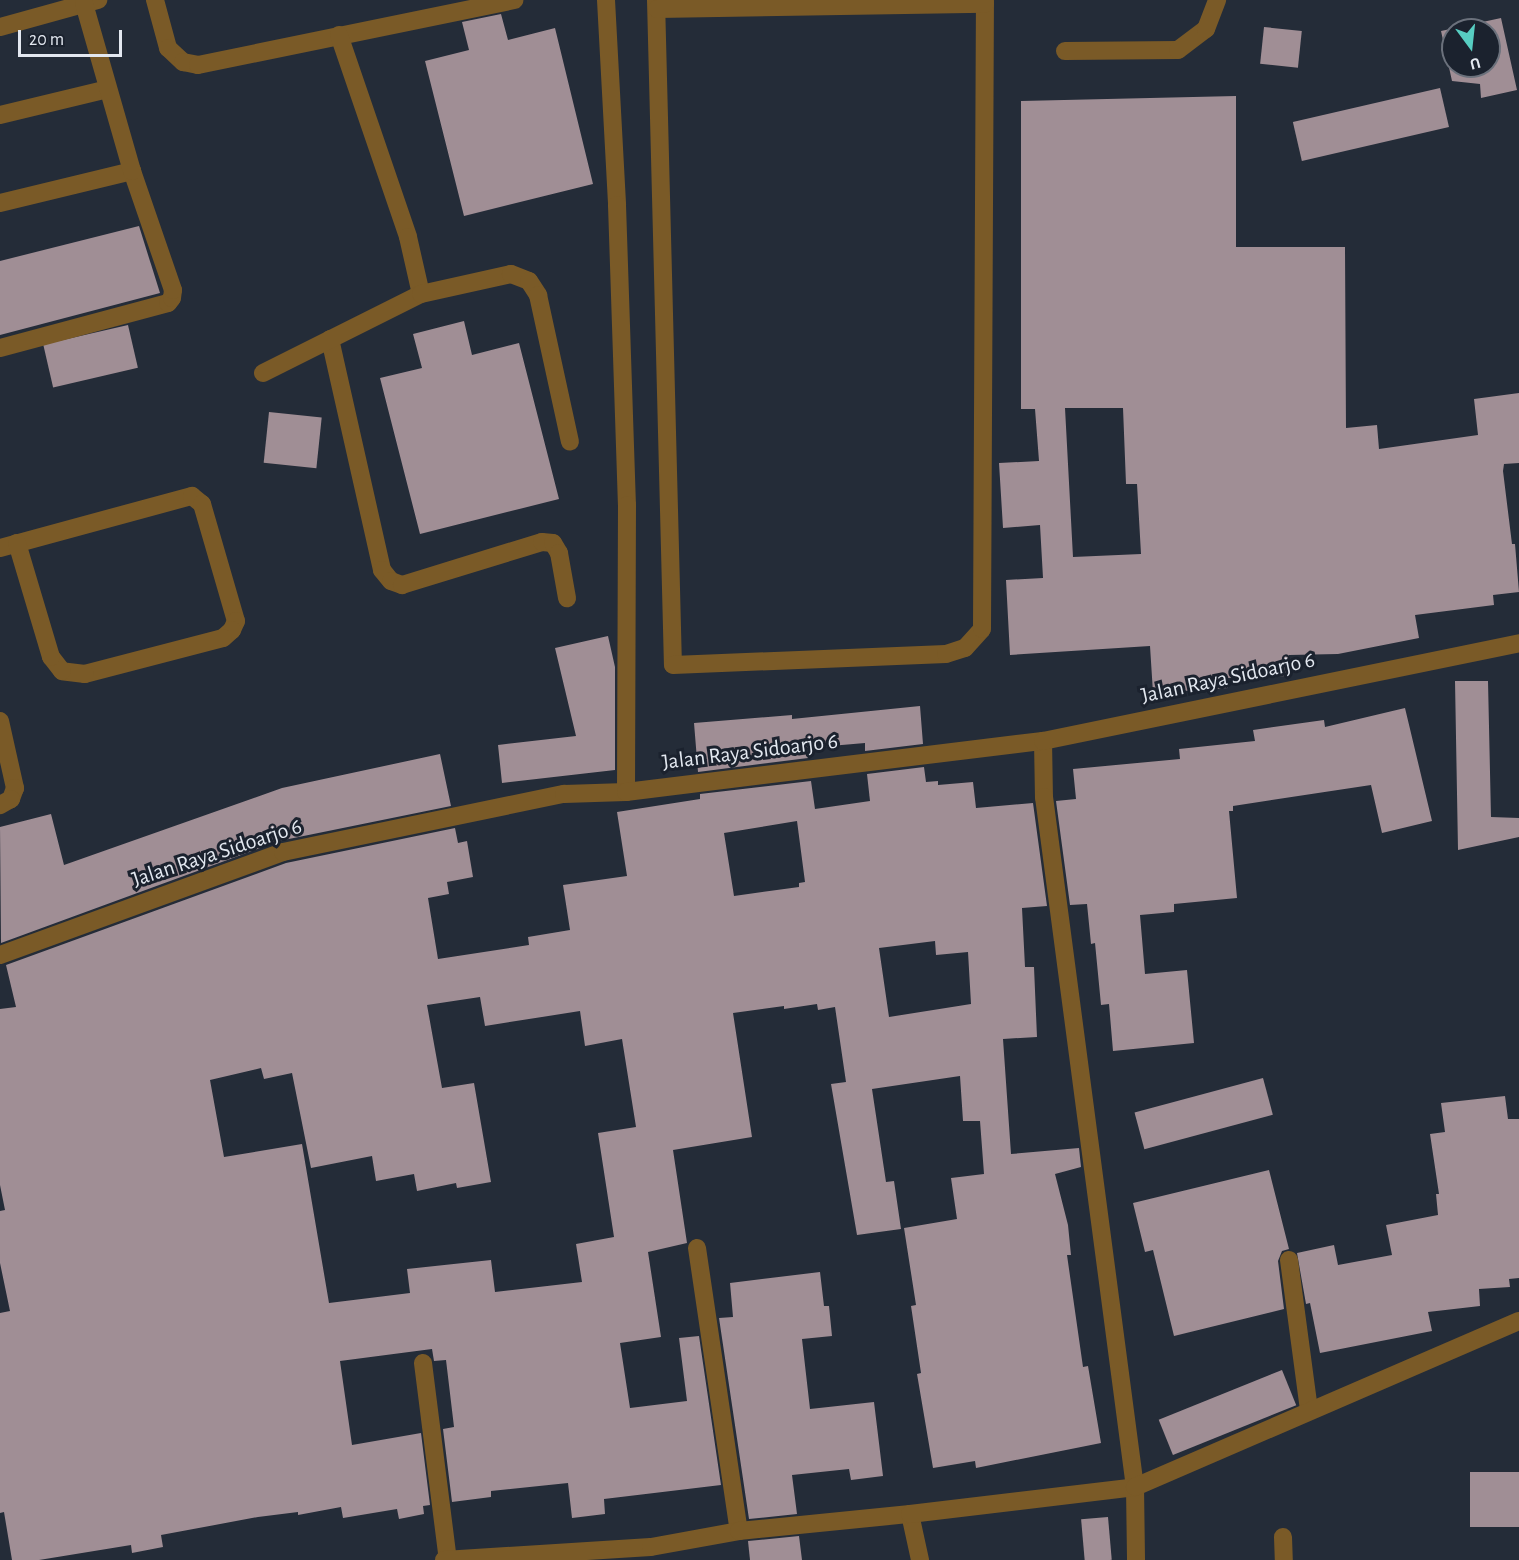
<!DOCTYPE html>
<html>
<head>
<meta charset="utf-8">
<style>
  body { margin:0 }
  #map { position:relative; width:1519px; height:1560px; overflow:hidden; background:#242c38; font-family:"Alegreya Sans",sans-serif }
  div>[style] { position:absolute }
  .building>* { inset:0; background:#a08e95; transform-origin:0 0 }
  .minor>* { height:18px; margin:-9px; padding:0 9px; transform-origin:9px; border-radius:9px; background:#7a5a27 }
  span { translate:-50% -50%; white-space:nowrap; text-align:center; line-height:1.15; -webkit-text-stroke:6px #1b222e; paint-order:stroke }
  .street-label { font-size:22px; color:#e3e8f0 }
  .north { position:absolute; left:1441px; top:18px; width:60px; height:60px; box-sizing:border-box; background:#1b222e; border:2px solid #6b717c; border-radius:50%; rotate:165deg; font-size:16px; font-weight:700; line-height:24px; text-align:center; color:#e3e8f0 }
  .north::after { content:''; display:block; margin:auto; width:21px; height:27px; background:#57cec2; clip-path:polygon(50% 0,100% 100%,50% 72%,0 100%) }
  .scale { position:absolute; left:18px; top:30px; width:104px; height:27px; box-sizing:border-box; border:3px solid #e3e8f0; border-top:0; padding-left:8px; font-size:18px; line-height:21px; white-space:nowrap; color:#e3e8f0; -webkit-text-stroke:4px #1b222e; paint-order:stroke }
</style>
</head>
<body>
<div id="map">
  <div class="building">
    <i style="clip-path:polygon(501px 14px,508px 40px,555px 28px,593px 184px,464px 216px,425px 61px,469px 50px,462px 22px)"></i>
    <i style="clip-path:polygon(evenodd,1501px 18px,1517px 90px,1481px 98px,1480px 84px,1452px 81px,1441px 31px,1501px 18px,1453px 30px,1489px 30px,1489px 66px,1453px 66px,1453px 30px)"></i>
    <i style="left:1264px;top:27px;width:38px;height:37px;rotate:6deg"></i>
    <i style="left:1440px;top:88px;width:40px;height:151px;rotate:77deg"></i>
    <i style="clip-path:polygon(evenodd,1236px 96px,1236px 247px,1345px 247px,1346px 428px,1377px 425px,1379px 449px,1478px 435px,1474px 399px,1519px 393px,1519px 463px,1504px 464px,1503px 471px,1512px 544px,1515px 544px,1519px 592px,1493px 595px,1494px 605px,1415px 615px,1419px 638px,1338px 654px,1289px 655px,1289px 676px,1228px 678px,1228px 688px,1153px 693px,1150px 646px,1010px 655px,1006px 580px,1043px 578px,1040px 525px,1003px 528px,999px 463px,1039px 461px,1035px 409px,1021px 409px,1021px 101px,1236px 96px,1065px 408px,1123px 408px,1126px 484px,1137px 484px,1141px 554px,1073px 557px,1065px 408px)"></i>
    <i style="clip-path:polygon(139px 226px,160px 293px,0 335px,0 261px)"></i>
    <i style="clip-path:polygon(464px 321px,472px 355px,519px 343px,559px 499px,420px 534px,380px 378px,422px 368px,413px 334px)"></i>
    <i style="left:128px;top:325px;width:44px;height:87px;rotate:77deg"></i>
    <i style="left:269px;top:412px;width:53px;height:51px;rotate:6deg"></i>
    <i style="clip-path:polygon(608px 636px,615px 667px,615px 770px,502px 783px,498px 745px,576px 736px,555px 648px)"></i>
    <i style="clip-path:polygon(1455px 681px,1488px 681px,1491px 817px,1519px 818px,1519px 837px,1458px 850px)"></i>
    <i style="clip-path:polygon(920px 706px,923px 744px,865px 751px,865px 743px,807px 748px,808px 758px,698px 772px,694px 723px,792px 715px,792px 719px)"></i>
    <i style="clip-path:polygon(1405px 708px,1432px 821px,1382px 833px,1371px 785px,1233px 806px,1233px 811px,1229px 811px,1237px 898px,1174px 904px,1174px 912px,1140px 915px,1145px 974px,1187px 970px,1194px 1043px,1113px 1051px,1109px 1004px,1101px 1005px,1095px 943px,1091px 944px,1087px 904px,1070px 905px,1056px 801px,1076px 799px,1073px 769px,1180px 759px,1179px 749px,1255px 741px,1253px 730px,1324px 720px,1325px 727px)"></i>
    <i style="clip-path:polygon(440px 754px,451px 806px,279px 841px,1px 943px,0 827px,51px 814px,64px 865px,282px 788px)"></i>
    <i style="clip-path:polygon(evenodd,924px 767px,926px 782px,938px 781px,938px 785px,973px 782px,976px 808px,1033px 803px,1047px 906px,1022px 908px,1025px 967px,1034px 967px,1037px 1037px,1003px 1039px,1011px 1154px,1079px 1148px,1081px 1167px,1055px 1174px,1068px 1225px,1071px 1255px,1067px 1255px,1083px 1367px,1088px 1366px,1101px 1443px,976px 1468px,975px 1461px,933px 1468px,917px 1374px,921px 1373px,911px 1306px,916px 1305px,904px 1228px,957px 1219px,951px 1178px,984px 1174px,980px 1121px,963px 1121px,960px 1076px,872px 1089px,886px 1182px,894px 1181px,901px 1229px,857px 1235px,831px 1084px,846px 1082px,835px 1007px,818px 1010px,817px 1004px,784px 1009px,784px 1006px,733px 1013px,752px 1137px,673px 1150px,687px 1243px,648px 1252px,661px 1337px,620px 1343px,630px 1408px,687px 1401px,679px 1338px,699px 1336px,721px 1485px,604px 1499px,605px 1514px,572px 1518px,568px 1483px,491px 1491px,491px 1497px,452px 1502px,443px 1429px,454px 1427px,446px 1360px,434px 1361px,432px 1349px,340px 1361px,352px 1445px,421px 1433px,430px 1505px,423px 1506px,424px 1514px,399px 1519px,397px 1509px,343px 1518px,341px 1507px,298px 1515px,298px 1512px,258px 1517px,161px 1535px,163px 1547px,132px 1553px,131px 1545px,39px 1560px,12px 1560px,4px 1512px,0 1513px,0 1313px,10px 1311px,0 1263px,0 1211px,5px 1210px,0 1185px,0 1009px,16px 1007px,6px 965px,286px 863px,455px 828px,458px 843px,467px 841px,473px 877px,447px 882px,449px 894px,428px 898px,438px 959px,529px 945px,528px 937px,570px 930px,563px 885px,627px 876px,617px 812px,700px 799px,700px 794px,811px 781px,815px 809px,870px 801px,867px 774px,924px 767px,797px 821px,805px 882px,799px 883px,799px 887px,734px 896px,724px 833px,797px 821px,924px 767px,935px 941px,936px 955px,968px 952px,971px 1004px,889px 1017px,879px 948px,935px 941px,924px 767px,480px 997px,485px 1026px,580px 1011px,585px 1046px,622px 1039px,636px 1127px,598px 1133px,614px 1237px,576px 1244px,582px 1282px,495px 1292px,491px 1260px,407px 1269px,410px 1293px,329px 1303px,302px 1144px,224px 1157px,210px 1080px,261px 1068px,264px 1079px,292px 1073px,311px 1168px,372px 1156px,376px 1181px,414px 1174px,417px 1191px,456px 1183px,457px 1188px,491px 1182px,474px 1083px,442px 1088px,427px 1005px,480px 997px)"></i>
    <i style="left:1263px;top:1078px;width:38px;height:133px;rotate:75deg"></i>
    <i style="clip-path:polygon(1505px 1096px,1508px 1119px,1519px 1119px,1519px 1278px,1509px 1279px,1510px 1287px,1479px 1289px,1480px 1306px,1428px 1312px,1432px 1331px,1320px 1353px,1310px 1303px,1306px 1304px,1297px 1253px,1334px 1245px,1338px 1265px,1392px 1255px,1386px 1225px,1438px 1215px,1436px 1194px,1439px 1194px,1430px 1134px,1445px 1132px,1441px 1103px)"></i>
    <i style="clip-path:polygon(1269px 1170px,1289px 1249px,1282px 1251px,1278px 1261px,1284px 1309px,1174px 1336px,1153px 1250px,1145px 1252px,1133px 1203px)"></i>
    <i style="clip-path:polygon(820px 1272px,824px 1306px,829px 1306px,832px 1336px,802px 1339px,810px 1409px,874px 1402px,883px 1476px,851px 1480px,849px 1469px,792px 1475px,797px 1514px,749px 1519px,719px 1318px,733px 1317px,730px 1283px)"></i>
    <i style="left:1282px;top:1370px;width:38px;height:133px;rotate:68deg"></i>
    <i style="left:1519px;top:1472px;width:55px;height:49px;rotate:90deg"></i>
    <i style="left:1108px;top:1517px;width:43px;height:27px;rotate:85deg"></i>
    <i style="clip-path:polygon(799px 1536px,802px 1560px,750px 1560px,748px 1541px)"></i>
  </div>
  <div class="minor">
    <i style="left:155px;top:0;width:50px;rotate:74.8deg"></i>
    <i style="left:168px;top:48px;width:21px;rotate:43deg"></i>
    <i style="left:183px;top:62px;width:15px;rotate:11deg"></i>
    <i style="left:198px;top:65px;width:323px;rotate:-11.6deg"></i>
    <i style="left:606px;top:0;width:205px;rotate:86.9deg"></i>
    <i style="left:617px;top:205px;width:300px;rotate:88.1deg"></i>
    <i style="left:627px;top:505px;width:287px;rotate:90.2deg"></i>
    <i style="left:656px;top:0;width:665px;rotate:88.54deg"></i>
    <i style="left:673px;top:665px;width:273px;rotate:-2.3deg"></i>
    <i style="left:946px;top:654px;width:20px;rotate:-18deg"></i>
    <i style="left:965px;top:648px;width:25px;rotate:-48deg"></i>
    <i style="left:982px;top:629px;width:629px;rotate:-89.73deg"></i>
    <i style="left:657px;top:9px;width:328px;rotate:-0.9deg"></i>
    <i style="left:0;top:27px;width:102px;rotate:-15.4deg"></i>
    <i style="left:339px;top:35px;width:213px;rotate:71.1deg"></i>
    <i style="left:408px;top:237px;width:58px;rotate:77.2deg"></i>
    <i style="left:1065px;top:51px;width:113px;rotate:-0.5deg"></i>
    <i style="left:1178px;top:50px;width:35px;rotate:-37deg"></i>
    <i style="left:1206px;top:29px;width:31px;rotate:-69deg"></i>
    <i style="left:0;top:115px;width:111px;rotate:-13.5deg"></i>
    <i style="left:0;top:203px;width:136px;rotate:-13.6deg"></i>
    <i style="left:330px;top:339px;width:237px;rotate:77.3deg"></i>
    <i style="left:382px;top:570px;width:14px;rotate:51deg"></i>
    <i style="left:391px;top:581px;width:12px;rotate:20deg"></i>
    <i style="left:402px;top:585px;width:146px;rotate:-17.1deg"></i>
    <i style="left:542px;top:542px;width:11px;rotate:5deg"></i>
    <i style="left:553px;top:543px;width:12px;rotate:59deg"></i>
    <i style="left:559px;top:553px;width:46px;rotate:79.9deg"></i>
    <i style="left:0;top:348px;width:174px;rotate:-15deg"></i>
    <i style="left:168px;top:303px;width:6px;rotate:-51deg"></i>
    <i style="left:172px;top:298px;width:8px;rotate:-83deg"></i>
    <i style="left:173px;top:290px;width:126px;rotate:-109deg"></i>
    <i style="left:132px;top:171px;width:174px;rotate:-106deg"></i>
    <i style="left:263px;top:373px;width:177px;rotate:-26.6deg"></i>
    <i style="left:421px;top:294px;width:92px;rotate:-12.5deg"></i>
    <i style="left:511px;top:274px;width:19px;rotate:21deg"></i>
    <i style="left:529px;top:281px;width:17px;rotate:57deg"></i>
    <i style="left:538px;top:295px;width:150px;rotate:77.7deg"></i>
    <i style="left:0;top:548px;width:199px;rotate:-15.2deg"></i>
    <i style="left:192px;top:496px;width:13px;rotate:39deg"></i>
    <i style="left:202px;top:504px;width:122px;rotate:73.8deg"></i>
    <i style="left:236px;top:621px;width:10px;rotate:114deg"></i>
    <i style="left:232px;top:630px;width:12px;rotate:138deg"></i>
    <i style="left:223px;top:638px;width:143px;rotate:165.4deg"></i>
    <i style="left:85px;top:674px;width:23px;rotate:-173deg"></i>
    <i style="left:62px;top:671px;width:18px;rotate:-128deg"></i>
    <i style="left:51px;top:657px;width:119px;rotate:-106.6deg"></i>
    <i style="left:0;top:721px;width:69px;rotate:77.4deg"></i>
    <i style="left:15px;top:788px;width:12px;rotate:110deg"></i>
    <i style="left:11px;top:799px;width:13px;rotate:151deg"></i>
    <i style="left:1043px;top:741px;width:56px;rotate:89deg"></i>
    <i style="left:1044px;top:797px;width:696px;rotate:82.49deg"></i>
    <i style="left:1135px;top:1487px;width:73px;rotate:89.2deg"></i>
    <i style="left:0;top:955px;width:301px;rotate:-20deg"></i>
    <i style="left:283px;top:852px;width:287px;rotate:-11.7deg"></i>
    <i style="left:564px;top:794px;width:62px;rotate:-1.8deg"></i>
    <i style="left:626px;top:792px;width:420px;rotate:-7deg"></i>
    <i style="left:1043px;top:741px;width:486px;rotate:-11.6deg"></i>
    <i style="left:697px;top:1248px;width:286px;rotate:81.6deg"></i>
    <i style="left:1289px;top:1260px;width:151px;rotate:82.4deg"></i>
    <i style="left:423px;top:1363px;width:199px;rotate:82.8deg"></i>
    <i style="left:910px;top:1514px;width:47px;rotate:77.7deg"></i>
    <i style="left:1283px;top:1537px;width:23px;rotate:88deg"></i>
    <i style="left:444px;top:1560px;width:207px;rotate:-3.6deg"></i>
    <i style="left:651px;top:1547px;width:89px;rotate:-10.3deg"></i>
    <i style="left:739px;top:1531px;width:172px;rotate:-5.7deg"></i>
    <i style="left:910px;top:1514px;width:227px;rotate:-6.8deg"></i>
    <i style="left:1135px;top:1487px;width:418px;rotate:-23.4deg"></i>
  </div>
  <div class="street-label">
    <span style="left:1228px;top:678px;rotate:-12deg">Jalan Raya Sidoarjo 6</span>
    <span style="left:750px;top:752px;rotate:-7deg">Jalan Raya Sidoarjo 6</span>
    <span style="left:217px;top:853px;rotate:-18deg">Jalan Raya Sidoarjo 6</span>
  </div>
  <div class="north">U</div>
  <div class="scale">20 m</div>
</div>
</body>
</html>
